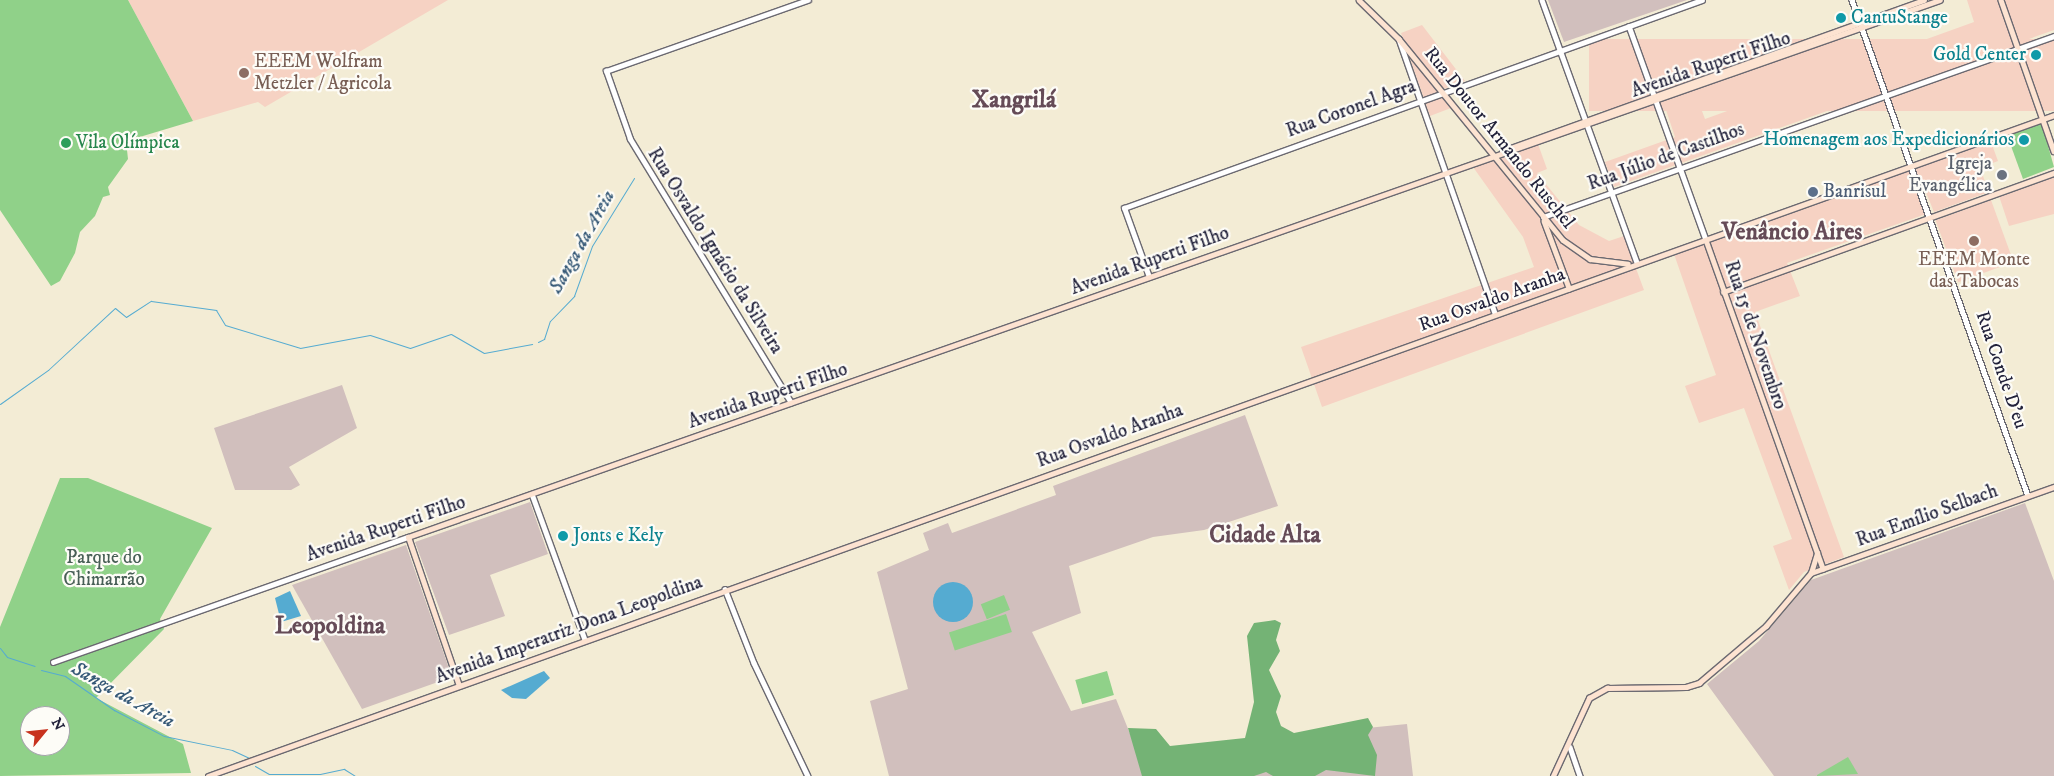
<!DOCTYPE html>
<html>
<head>
<meta charset="utf-8">
<style>
  body { margin:0 }
  #map { position:relative; width:2054px; height:776px; overflow:hidden; background:#f3ecd5; font-family:"IM FELL DW Pica",serif }
  div>[style] { position:absolute }
  .built>* { inset:0; background:#f6d2c3; transform-origin:0 0 }
  .industrial>* { inset:0; background:#d1bfbd }
  .green>* { inset:0; background:#90d189; transform-origin:0 0 }
  .forest>* { inset:0; background:#74b375 }
  .water>* { inset:0; background:#55abd1 }
  .round { border-radius:50% }
  .stream>* { height:1px; margin:-0.5px; padding:0 0.5px; transform-origin:0.5px; border-radius:0.5px; background:#55abd1 }
  .roads { filter:drop-shadow(1px 0 #6b6971) drop-shadow(-1px 0 #6b6971) drop-shadow(0 1px #6b6971) drop-shadow(0 -1px #6b6971) }
  .tertiary>* { height:4.5px; margin:-2.25px; padding:0 2.25px; transform-origin:2.25px; border-radius:2.25px; background:#fff }
  .secondary>* { height:4.5px; margin:-2.25px; padding:0 2.25px; transform-origin:2.25px; border-radius:2.25px; background:#fde3d1 }
  .dots>* { width:14px; height:14px; translate:-50% -50%; box-sizing:border-box; border:2px solid #fdfcf7; border-radius:50% }
  span { translate:-50% -50%; white-space:nowrap; text-align:center; line-height:1.15; -webkit-text-stroke:4.5px #fdfcf7; paint-order:stroke }
  .culture-label { font-size:19px; color:#0d838f }
  .left { translate:0 -50%; text-align:left }
  .right { translate:-100% -50%; text-align:right }
  .education-label { font-size:19px; color:#785e54 }
  .street-label { font-size:19px; color:#22223b }
  .leisure-label { font-size:19px; color:#27864d }
  .worship-label { font-size:19px; color:#5b616d }
  .service-label { font-size:19px; color:#4e5e75 }
  .park-label { font-size:19px; color:#485f56 }
  .water-label { font-size:20px; color:#365977; font-style:italic }
  .district-label { font-size:24px; color:#654b57; font-weight:700 }
  .north { position:absolute; left:20px; top:706px; width:50px; height:50px; box-sizing:border-box; background:#fdfcf7; border:1px solid #a5a5ac; border-radius:50%; rotate:62deg; font-size:14px; font-weight:700; line-height:20px; text-align:center; color:#22223b }
  .north::after { content:''; display:block; margin:auto; width:18px; height:22px; background:#c8321e; clip-path:polygon(50% 0,100% 100%,50% 72%,0 100%) }
</style>
</head>
<body>
<div id="map">
  <div class="built">
    <i style="clip-path:polygon(128px 0,448px 0,265px 107px,258px 102px,193px 121px)"></i>
    <i style="clip-path:polygon(1967px 0,2054px 0,2054px 30px,1614px 187px,1605px 162px,1675px 137px,1663px 101px,1694px 90px,1705px 119px,1974px 22px)"></i>
    <i style="clip-path:polygon(1422px 25px,1465px 81px,1438px 91px,1451px 108px,1430px 116px,1401px 33px)"></i>
    <i style="left:2054px;top:39px;width:72px;height:465px;rotate:90deg"></i>
    <i style="clip-path:polygon(1991px 142px,1998px 161px,1980px 168px,1989px 192px,1934px 212px,1925px 190px,1918px 193px,1926px 214px,1787px 263px,1800px 296px,1755px 312px,1844px 557px,1804px 572px,1789px 590px,1773px 546px,1792px 539px,1744px 408px,1699px 423px,1685px 386px,1716px 375px,1674px 254px)"></i>
    <i style="clip-path:polygon(1538px 144px,1547px 169px,1537px 173px,1579px 225px,1609px 241px,1624px 236px,1644px 290px,1322px 407px,1301px 347px,1534px 267px,1523px 237px,1473px 167px)"></i>
    <i style="clip-path:polygon(2054px 177px,2054px 214px,2009px 226px,1999px 196px)"></i>
    <i style="left:1991px;top:200px;width:66px;height:59px;rotate:70deg"></i>
  </div>
  <div class="industrial">
    <i style="clip-path:polygon(1548px 0,1687px 0,1564px 42px)"></i>
    <i style="clip-path:polygon(342px 385px,357px 428px,289px 467px,300px 485px,291px 490px,235px 490px,214px 428px)"></i>
    <i style="clip-path:polygon(1245px 415px,1278px 506px,1204px 530px,1153px 537px,1069px 566px,1081px 613px,1032px 632px,1071px 711px,1116px 699px,1137px 751px,1407px 724px,1413px 776px,889px 776px,870px 701px,908px 689px,877px 572px,929px 550px,923px 533px,948px 523px,952px 533px,1056px 495px,1053px 486px)"></i>
    <i style="clip-path:polygon(530px 502px,548px 554px,490px 575px,505px 616px,449px 635px,415px 542px)"></i>
    <i style="clip-path:polygon(2025px 503px,2054px 581px,2054px 776px,1774px 776px,1707px 684px,1759px 641px,1811px 580px)"></i>
    <i style="clip-path:polygon(406px 545px,452px 677px,362px 709px,292px 585px)"></i>
  </div>
  <div class="green">
    <i style="clip-path:polygon(0 0,128px 0,193px 121px,133px 139px,127px 150px,128px 159px,108px 187px,110px 195px,103px 197px,95px 216px,80px 232px,75px 253px,60px 281px,51px 286px,0 210px)"></i>
    <i style="clip-path:polygon(2041px 121px,2054px 167px,2023px 179px,2007px 135px)"></i>
    <i style="clip-path:polygon(evenodd,60px 478px,88px 478px,212px 528px,160px 619px,164px 629px,96px 698px,183px 744px,191px 773px,0 776px,0 627px,60px 478px,30px 716px,60px 716px,60px 746px,30px 746px,30px 716px)"></i>
    <i style="left:1004px;top:595px;width:16px;height:25px;rotate:68deg"></i>
    <i style="left:1006px;top:614px;width:19px;height:60px;rotate:72deg"></i>
    <i style="left:1107px;top:671px;width:25px;height:33px;rotate:74deg"></i>
    <i style="clip-path:polygon(1848px 757px,1858px 774px,1817px 776px,1817px 775px)"></i>
  </div>
  <div class="forest">
    <i style="clip-path:polygon(1275px 620px,1281px 623px,1276px 640px,1280px 651px,1269px 670px,1281px 696px,1276px 712px,1281px 726px,1294px 733px,1368px 718px,1373px 727px,1368px 735px,1377px 755px,1375px 776px,1326px 770px,1315px 776px,1273px 776px,1266px 772px,1254px 776px,1142px 776px,1128px 728px,1156px 729px,1170px 746px,1245px 738px,1254px 702px,1247px 636px,1254px 623px)"></i>
  </div>
  <div class="water">
    <i class="round" style="left:933px;top:582px;width:40px;height:40px"></i>
    <i style="clip-path:polygon(290px 591px,301px 616px,281px 622px,275px 598px)"></i>
    <i style="clip-path:polygon(544px 671px,550px 678px,526px 699px,512px 698px,501px 690px)"></i>
  </div>
  <div class="stream">
    <i style="left:538px;top:342px;width:7px;rotate:-27deg"></i>
    <i style="left:544px;top:339px;width:19px;rotate:-72deg"></i>
    <i style="left:550px;top:321px;width:35px;rotate:-46deg"></i>
    <i style="left:574px;top:296px;width:53px;rotate:-70.2deg"></i>
    <i style="left:592px;top:246px;width:80px;rotate:-58.3deg"></i>
    <i style="left:0;top:404px;width:59px;rotate:-35.3deg"></i>
    <i style="left:48px;top:370px;width:91px;rotate:-42.8deg"></i>
    <i style="left:115px;top:308px;width:14px;rotate:39deg"></i>
    <i style="left:126px;top:317px;width:30px;rotate:-33deg"></i>
    <i style="left:151px;top:301px;width:66px;rotate:7.9deg"></i>
    <i style="left:216px;top:310px;width:17px;rotate:59deg"></i>
    <i style="left:225px;top:325px;width:78px;rotate:17deg"></i>
    <i style="left:300px;top:348px;width:71px;rotate:-10.5deg"></i>
    <i style="left:370px;top:335px;width:42px;rotate:18deg"></i>
    <i style="left:410px;top:348px;width:43px;rotate:-18.9deg"></i>
    <i style="left:451px;top:334px;width:38px;rotate:30deg"></i>
    <i style="left:484px;top:353px;width:49px;rotate:-10.6deg"></i>
    <i style="left:0;top:648px;width:11px;rotate:52deg"></i>
    <i style="left:7px;top:657px;width:29px;rotate:18deg"></i>
    <i style="left:41px;top:670px;width:25px;rotate:14deg"></i>
    <i style="left:65px;top:676px;width:60px;rotate:34.8deg"></i>
    <i style="left:114px;top:710px;width:56px;rotate:27.5deg"></i>
    <i style="left:164px;top:736px;width:69px;rotate:11.6deg"></i>
    <i style="left:232px;top:750px;width:19px;rotate:25deg"></i>
    <i style="left:255px;top:766px;width:16px;rotate:30deg"></i>
    <i style="left:269px;top:774px;width:51px"></i>
    <i style="left:320px;top:774px;width:25px;rotate:-12deg"></i>
    <i style="left:344px;top:769px;width:13px;rotate:32deg"></i>
  </div>
  <div class="roads">
    <div class="tertiary">
      <i style="left:1542px;top:0;width:280px;rotate:70.1deg"></i>
      <i style="left:1852px;top:0;width:526px;rotate:70.46deg"></i>
      <i style="left:1629px;top:26px;width:227px;rotate:70.2deg"></i>
      <i style="left:1399px;top:39px;width:290px;rotate:70.7deg"></i>
      <i style="left:1543px;top:217px;width:542px;rotate:-19.5deg"></i>
      <i style="left:1149px;top:277px;width:73px;rotate:-109.9deg"></i>
      <i style="left:1124px;top:208px;width:614px;rotate:-19.79deg"></i>
      <i style="left:791px;top:403px;width:309px;rotate:-121.4deg"></i>
      <i style="left:630px;top:139px;width:72px;rotate:-109.4deg"></i>
      <i style="left:606px;top:71px;width:214px;rotate:-19.4deg"></i>
      <i style="left:532px;top:494px;width:155px;rotate:70deg"></i>
      <i style="left:725px;top:589px;width:79px;rotate:68.6deg"></i>
      <i style="left:754px;top:663px;width:125px;rotate:64.5deg"></i>
      <i style="left:53px;top:662px;width:376px;rotate:-19.4deg"></i>
      <i style="left:1570px;top:747px;width:31px;rotate:71deg"></i>
    </div>
    <div class="secondary">
      <i style="left:1359px;top:0;width:56px;rotate:44.3deg"></i>
      <i style="left:1399px;top:39px;width:259px;rotate:50.8deg"></i>
      <i style="left:1563px;top:240px;width:33px;rotate:35deg"></i>
      <i style="left:1590px;top:259px;width:38px;rotate:7deg"></i>
      <i style="left:2001px;top:0;width:160px;rotate:70.7deg"></i>
      <i style="left:1502px;top:151px;width:448px;rotate:-19.7deg"></i>
      <i style="left:1544px;top:221px;width:72px;rotate:69.5deg"></i>
      <i style="left:1706px;top:240px;width:349px;rotate:70.4deg"></i>
      <i style="left:1723px;top:292px;width:352px;rotate:-19.8deg"></i>
      <i style="left:1811px;top:573px;width:258px;rotate:-19.5deg"></i>
      <i style="left:459px;top:686px;width:157px;rotate:-108.9deg"></i>
      <i style="left:408px;top:537px;width:1623px;rotate:-19.32deg"></i>
      <i style="left:208px;top:776px;width:1961px;rotate:-19.7deg"></i>
      <i style="left:1553px;top:776px;width:86px;rotate:-65.2deg"></i>
      <i style="left:1589px;top:698px;width:21px;rotate:-29deg"></i>
      <i style="left:1607px;top:688px;width:79px;rotate:-0.7deg"></i>
      <i style="left:1686px;top:687px;width:14px;rotate:-17deg"></i>
      <i style="left:1699px;top:683px;width:88px;rotate:-40.4deg"></i>
      <i style="left:1766px;top:626px;width:70px;rotate:-49.7deg"></i>
      <i style="left:1811px;top:573px;width:21px;rotate:-73deg"></i>
    </div>
  </div>
  <div class="dots">
    <i style="left:1841px;top:18px;background:#0f9aa8"></i>
    <i style="left:2036px;top:55px;background:#0f9aa8"></i>
    <i style="left:244px;top:73px;background:#8d6e63"></i>
    <i style="left:2024px;top:140px;background:#0f9aa8"></i>
    <i style="left:66px;top:143px;background:#2e9e5b"></i>
    <i style="left:2002px;top:175px;background:#6b7280"></i>
    <i style="left:1813px;top:192px;background:#5c6f8a"></i>
    <i style="left:1974px;top:241px;background:#8d6e63"></i>
    <i style="left:563px;top:536px;background:#0f9aa8"></i>
  </div>
  <div class="culture-label">
    <span class="left" style="left:1851px;top:18px">CantuStange</span>
    <span class="right" style="left:2026px;top:55px">Gold Center</span>
    <span class="right" style="left:2014px;top:140px">Homenagem aos Expedicionários</span>
    <span class="left" style="left:573px;top:536px">Jonts e Kely</span>
  </div>
  <div class="education-label">
    <span class="left" style="left:254px;top:73px">EEEM Wolfram<br>Metzler / Agricola</span>
    <span style="left:1974px;top:271px">EEEM Monte<br>das Tabocas</span>
  </div>
  <div class="street-label">
    <span style="left:1711px;top:65px;rotate:-19deg">Avenida Ruperti Filho</span>
    <span style="left:1351px;top:109px;rotate:-20deg">Rua Coronel Agra</span>
    <span style="left:1499px;top:138px;rotate:51deg">Rua Doutor Armando Ruschel</span>
    <span style="left:1666px;top:157px;rotate:-20deg">Rua Júlio de Castilhos</span>
    <span style="left:715px;top:251px;rotate:58deg">Rua Osvaldo Ignácio da Silveira</span>
    <span style="left:1150px;top:261px;rotate:-20deg">Avenida Ruperti Filho</span>
    <span style="left:1492px;top:300px;rotate:-20deg">Rua Osvaldo Aranha</span>
    <span style="left:1755px;top:335px;rotate:71deg">Rua 15 de Novembro</span>
    <span style="left:2001px;top:370px;rotate:71deg">Rua Conde D'eu</span>
    <span style="left:768px;top:396px;rotate:-19deg">Avenida Ruperti Filho</span>
    <span style="left:1110px;top:436px;rotate:-20deg">Rua Osvaldo Aranha</span>
    <span style="left:1927px;top:516px;rotate:-20deg">Rua Emílio Selbach</span>
    <span style="left:386px;top:529px;rotate:-19deg">Avenida Ruperti Filho</span>
    <span style="left:569px;top:630px;rotate:-20deg">Avenida Imperatriz Dona Leopoldina</span>
  </div>
  <div class="leisure-label">
    <span class="left" style="left:76px;top:143px">Vila Olímpica</span>
  </div>
  <div class="worship-label">
    <span class="right" style="left:1992px;top:175px">Igreja<br>Evangélica</span>
  </div>
  <div class="service-label">
    <span class="left" style="left:1823px;top:192px">Banrisul</span>
  </div>
  <div class="park-label">
    <span style="left:104px;top:569px">Parque do<br>Chimarrão</span>
  </div>
  <div class="water-label">
    <span style="left:582px;top:242px;rotate:-61deg">Sanga da Areia</span>
    <span style="left:123px;top:695px;rotate:29deg">Sanga da Areia</span>
  </div>
  <div class="district-label">
    <span style="left:1014px;top:101px">Xangrilá</span>
    <span style="left:1792px;top:233px">Venâncio Aires</span>
    <span style="left:1265px;top:536px">Cidade Alta</span>
    <span style="left:330px;top:627px">Leopoldina</span>
  </div>
  <div class="north">N</div>
</div>
</body>
</html>
